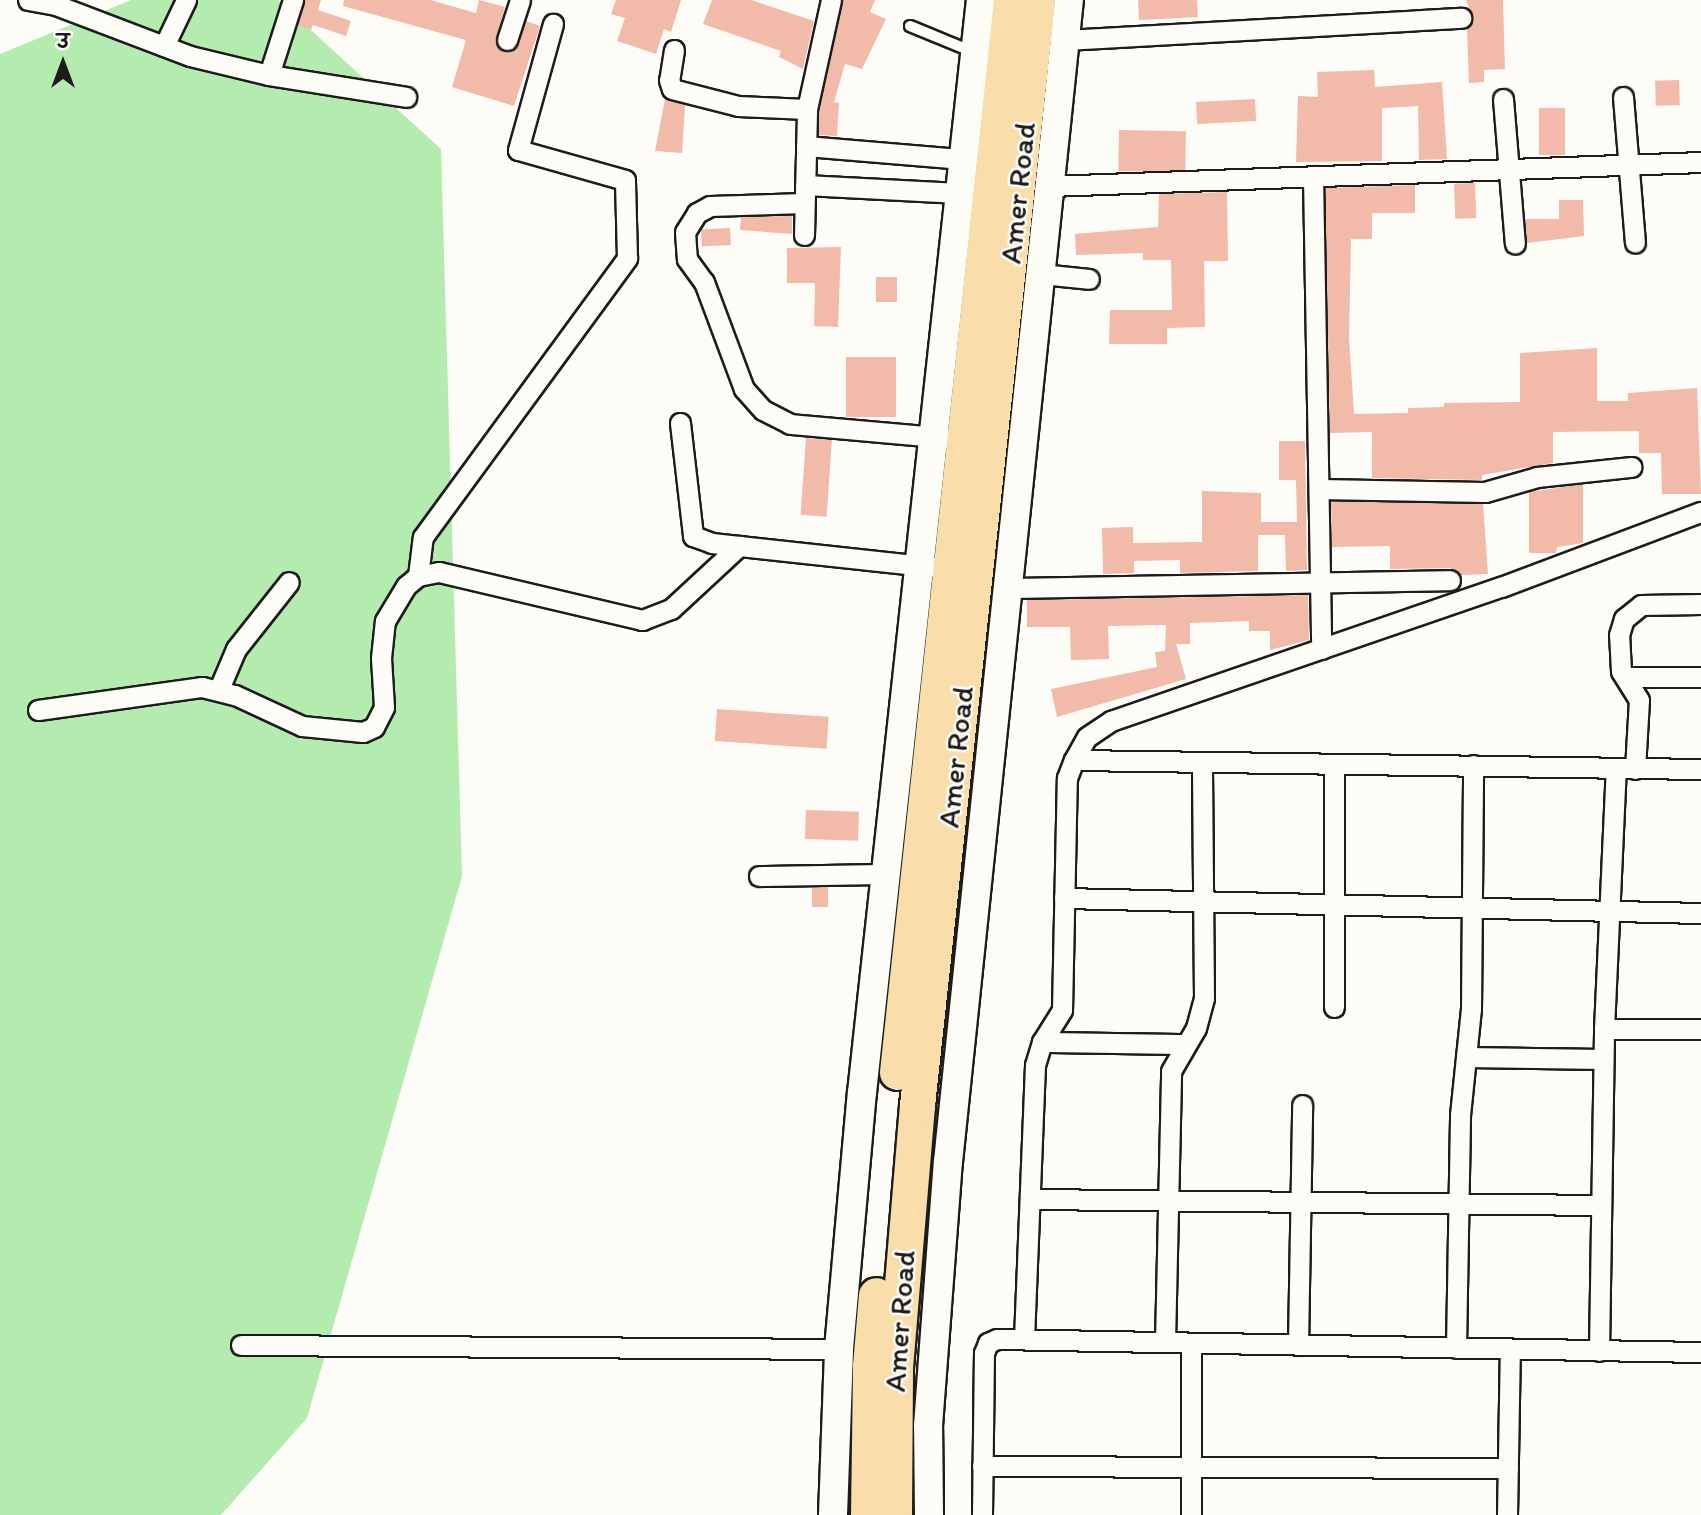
<!DOCTYPE html>
<html>
<head>
<meta charset="utf-8">
<style>
  body { margin:0 }
  #map { position:relative; width:1701px; height:1515px; overflow:hidden; background:#fdfcf7; font-family:Itim,"Playpen Sans Deva",sans-serif }
  div>[style] { position:absolute }
  .green>* { inset:0; background:#b4ecaf }
  .building>* { inset:0; background:#f2baa8; transform-origin:0 0 }
  .roads { filter:drop-shadow(2px 0 #1c1c1c) drop-shadow(-2px 0 #1c1c1c) drop-shadow(0 2px #1c1c1c) drop-shadow(0 -2px #1c1c1c) }
  .lane>* { height:10px; margin:-5px; padding:0 5px; transform-origin:5px; border-radius:5px; background:#fdfcf7 }
  .street>* { height:19px; margin:-9.5px; padding:0 9.5px; transform-origin:9.5px; border-radius:9.5px; background:#fdfcf7 }
  .secondary>* { height:28px; margin:-14px; padding:0 14px; transform-origin:14px; border-radius:14px; background:#fdfcf7 }
  .highway>* { height:35px; margin:-17.5px; padding:0 17.5px; transform-origin:17.5px; border-radius:17.5px; background:#f9deab }
  span { translate:-50% -50%; white-space:nowrap; text-align:center; line-height:1.15; -webkit-text-stroke:5px #fdfcf7; paint-order:stroke }
  .street-label { font-size:30px; color:#1c1c1c }
  .north { position:absolute; left:28px; top:28px; width:70px; height:70px; -webkit-text-stroke:5px #fdfcf7; paint-order:stroke; rotate:0deg; font-size:19px; font-weight:700; line-height:28px; text-align:center; color:#1c1c1c }
  .north::after { content:''; display:block; margin:auto; width:24px; height:32px; background:#1c1c1c; clip-path:polygon(50% 0,100% 100%,50% 72%,0 100%) }
</style>
</head>
<body>
<div id="map">
  <div class="green">
    <i style="clip-path:polygon(131px 0,278px 0,441px 149px,462px 876px,307px 1418px,221px 1515px,0 1515px,0 54px)"></i>
  </div>
  <div class="building">
    <i style="clip-path:polygon(305px 0,321px 0,318px 10px,351px 21px,346px 36px,313px 25px,311px 30px,298px 25px)"></i>
    <i style="clip-path:polygon(344px 0,430px 0,476px 13px,479px 0,505px 7px,495px 42px,504px 52px,516px 49px,526px 21px,540px 26px,514px 106px,452px 87px,466px 40px,343px 6px)"></i>
    <i style="clip-path:polygon(616px 0,681px 0,671px 32px,664px 29px,656px 54px,617px 41px,625px 18px,611px 14px)"></i>
    <i style="clip-path:polygon(712px 0,751px 0,814px 21px,803px 69px,779px 57px,781px 51px,703px 24px)"></i>
    <i style="clip-path:polygon(843px 0,875px 0,870px 12px,886px 19px,862px 69px,845px 64px,834px 102px,839px 103px,837px 136px,819px 135px,819px 110px)"></i>
    <i style="clip-path:polygon(1138px 0,1197px 0,1198px 17px,1139px 20px)"></i>
    <i style="clip-path:polygon(1466px 0,1503px 0,1505px 69px,1484px 70px,1484px 82px,1469px 83px,1467px 29px,1473px 18px)"></i>
    <i style="clip-path:polygon(1374px 70px,1375px 87px,1442px 82px,1447px 159px,1419px 160px,1418px 106px,1382px 108px,1382px 161px,1296px 162px,1298px 96px,1318px 97px,1317px 72px)"></i>
    <i style="left:1679px;top:80px;width:25px;height:24px;rotate:88deg"></i>
    <i style="clip-path:polygon(665px 99px,685px 105px,682px 153px,655px 151px)"></i>
    <i style="left:1255px;top:99px;width:22px;height:59px;rotate:87deg"></i>
    <i style="left:1539px;top:108px;width:26px;height:47px"></i>
    <i style="left:1119px;top:130px;width:67px;height:41px;rotate:1deg"></i>
    <i style="left:1475px;top:183px;width:35px;height:21px;rotate:88deg"></i>
    <i style="clip-path:polygon(1415px 185px,1415px 213px,1372px 213px,1372px 239px,1351px 239px,1349px 337px,1354px 414px,1408px 413px,1408px 408px,1444px 407px,1444px 403px,1520px 402px,1520px 353px,1597px 348px,1597px 401px,1628px 401px,1628px 393px,1697px 388px,1701px 494px,1662px 494px,1661px 453px,1639px 453px,1639px 431px,1553px 432px,1553px 463px,1482px 475px,1482px 480px,1372px 478px,1372px 432px,1330px 433px,1325px 188px)"></i>
    <i style="clip-path:polygon(1227px 192px,1228px 261px,1204px 261px,1205px 327px,1167px 328px,1167px 344px,1109px 344px,1110px 310px,1172px 310px,1171px 260px,1143px 260px,1143px 253px,1076px 255px,1075px 234px,1158px 227px,1159px 194px)"></i>
    <i style="clip-path:polygon(1559px 200px,1583px 200px,1584px 236px,1527px 243px,1525px 219px,1559px 219px)"></i>
    <i style="clip-path:polygon(792px 216px,792px 234px,740px 230px,741px 217px)"></i>
    <i style="left:730px;top:228px;width:17px;height:29px;rotate:87deg"></i>
    <i style="clip-path:polygon(841px 247px,838px 327px,814px 326px,815px 283px,787px 283px,787px 248px)"></i>
    <i style="left:876px;top:277px;width:21px;height:25px"></i>
    <i style="left:846px;top:357px;width:50px;height:60px"></i>
    <i style="left:806px;top:438px;width:26px;height:77px;rotate:4deg"></i>
    <i style="clip-path:polygon(1279px 441px,1305px 441px,1307px 570px,1286px 571px,1285px 535px,1258px 535px,1258px 571px,1180px 573px,1180px 560px,1134px 561px,1134px 573px,1103px 574px,1102px 528px,1133px 527px,1133px 543px,1202px 542px,1202px 491px,1261px 493px,1261px 522px,1297px 522px,1296px 480px,1279px 480px)"></i>
    <i style="clip-path:polygon(1583px 484px,1583px 543px,1557px 547px,1556px 553px,1529px 553px,1529px 492px)"></i>
    <i style="clip-path:polygon(1331px 501px,1483px 504px,1488px 574px,1461px 575px,1450px 568px,1390px 569px,1390px 546px,1332px 547px)"></i>
    <i style="clip-path:polygon(1308px 595px,1309px 640px,1270px 650px,1270px 631px,1249px 631px,1249px 621px,1190px 623px,1190px 644px,1176px 644px,1186px 679px,1057px 717px,1051px 689px,1157px 667px,1155px 652px,1165px 651px,1166px 625px,1108px 626px,1109px 659px,1071px 660px,1070px 627px,1027px 627px,1027px 600px)"></i>
    <i style="left:717px;top:709px;width:112px;height:32px;rotate:4deg"></i>
    <i style="left:806px;top:810px;width:53px;height:29px;rotate:2deg"></i>
    <i style="left:812px;top:887px;width:16px;height:20px"></i>
  </div>
  <div class="roads">
    <div class="lane">
      <i style="left:910px;top:26px;width:66px;rotate:22.3deg"></i>
    </div>
    <div class="street">
      <i style="left:28px;top:0;width:28px;rotate:10deg"></i>
      <i style="left:56px;top:5px;width:143px;rotate:20.8deg"></i>
      <i style="left:190px;top:56px;width:81px;rotate:13.5deg"></i>
      <i style="left:269px;top:75px;width:79px;rotate:-72.3deg"></i>
      <i style="left:507px;top:40px;width:42px;rotate:-72deg"></i>
      <i style="left:1065px;top:40px;width:397px;rotate:-3.2deg"></i>
      <i style="left:164px;top:46px;width:51px;rotate:-64.4deg"></i>
      <i style="left:674px;top:50px;width:30px;rotate:99deg"></i>
      <i style="left:669px;top:80px;width:9px;rotate:72deg"></i>
      <i style="left:672px;top:89px;width:68px;rotate:14.4deg"></i>
      <i style="left:738px;top:106px;width:69px;rotate:2.5deg"></i>
      <i style="left:269px;top:75px;width:139px;rotate:9.1deg"></i>
      <i style="left:1623px;top:97px;width:146px;rotate:85.3deg"></i>
      <i style="left:1503px;top:99px;width:145px;rotate:85.3deg"></i>
      <i style="left:806px;top:146px;width:157px;rotate:4.8deg"></i>
      <i style="left:1313px;top:176px;width:473px;rotate:89deg"></i>
      <i style="left:805px;top:185px;width:154px;rotate:3deg"></i>
      <i style="left:1050px;top:186px;width:651px;rotate:-2.11deg"></i>
      <i style="left:804px;top:203px;width:94px;rotate:178.2deg"></i>
      <i style="left:710px;top:206px;width:15px;rotate:152deg"></i>
      <i style="left:697px;top:213px;width:22px;rotate:122deg"></i>
      <i style="left:685px;top:232px;width:27px;rotate:86deg"></i>
      <i style="left:687px;top:259px;width:29px;rotate:54deg"></i>
      <i style="left:704px;top:282px;width:114px;rotate:69.5deg"></i>
      <i style="left:744px;top:389px;width:28px;rotate:48deg"></i>
      <i style="left:763px;top:410px;width:30px;rotate:27deg"></i>
      <i style="left:790px;top:424px;width:157px;rotate:5.1deg"></i>
      <i style="left:804px;top:235px;width:126px;rotate:-88.6deg"></i>
      <i style="left:807px;top:109px;width:112px;rotate:-77.6deg"></i>
      <i style="left:1041px;top:274px;width:48px;rotate:5.9deg"></i>
      <i style="left:680px;top:423px;width:114px;rotate:83.4deg"></i>
      <i style="left:693px;top:536px;width:20px;rotate:20deg"></i>
      <i style="left:712px;top:543px;width:221px;rotate:6.2deg"></i>
      <i style="left:1319px;top:489px;width:166px;rotate:1deg"></i>
      <i style="left:1485px;top:492px;width:54px;rotate:-16.1deg"></i>
      <i style="left:1537px;top:477px;width:95px;rotate:-6.1deg"></i>
      <i style="left:418px;top:576px;width:39px;rotate:-83deg"></i>
      <i style="left:423px;top:537px;width:346px;rotate:-53.8deg"></i>
      <i style="left:627px;top:258px;width:78px;rotate:-91.5deg"></i>
      <i style="left:625px;top:180px;width:111px;rotate:-164.3deg"></i>
      <i style="left:518px;top:150px;width:131px;rotate:-74.5deg"></i>
      <i style="left:1008px;top:588px;width:442px;rotate:-1deg"></i>
      <i style="left:1626px;top:677px;width:75px"></i>
      <i style="left:219px;top:689px;width:43px;rotate:-67deg"></i>
      <i style="left:236px;top:649px;width:85px;rotate:-51.7deg"></i>
      <i style="left:38px;top:710px;width:166px;rotate:-8deg"></i>
      <i style="left:202px;top:687px;width:34px;rotate:14deg"></i>
      <i style="left:235px;top:695px;width:74px;rotate:24.8deg"></i>
      <i style="left:302px;top:726px;width:61px;rotate:5.6deg"></i>
      <i style="left:363px;top:732px;width:12px;rotate:-24deg"></i>
      <i style="left:374px;top:727px;width:22px;rotate:-63deg"></i>
      <i style="left:384px;top:707px;width:49px;rotate:-93.5deg"></i>
      <i style="left:381px;top:658px;width:37px;rotate:-84deg"></i>
      <i style="left:385px;top:621px;width:41px;rotate:-59deg"></i>
      <i style="left:406px;top:586px;width:16px;rotate:-40deg"></i>
      <i style="left:418px;top:576px;width:21px;rotate:-11deg"></i>
      <i style="left:439px;top:572px;width:209px;rotate:13.3deg"></i>
      <i style="left:642px;top:620px;width:31px;rotate:-21deg"></i>
      <i style="left:671px;top:609px;width:93px;rotate:-42.8deg"></i>
      <i style="left:1074px;top:760px;width:26px;rotate:-61deg"></i>
      <i style="left:1087px;top:737px;width:29px;rotate:-34deg"></i>
      <i style="left:1111px;top:721px;width:412px;rotate:-19deg"></i>
      <i style="left:1501px;top:587px;width:214px;rotate:-20.6deg"></i>
      <i style="left:1635px;top:769px;width:69px;rotate:-86.7deg"></i>
      <i style="left:1639px;top:700px;width:34px;rotate:-122deg"></i>
      <i style="left:1621px;top:671px;width:36px;rotate:-93deg"></i>
      <i style="left:1619px;top:635px;width:17px;rotate:-73deg"></i>
      <i style="left:1624px;top:619px;width:22px;rotate:-39deg"></i>
      <i style="left:1641px;top:605px;width:60px;rotate:-1deg"></i>
      <i style="left:759px;top:876px;width:127px;rotate:-0.9deg"></i>
      <i style="left:1064px;top:898px;width:637px;rotate:1.35deg"></i>
      <i style="left:1334px;top:1007px;width:243px;rotate:-90deg"></i>
      <i style="left:1604px;top:1029px;width:97px"></i>
      <i style="left:1042px;top:1042px;width:144px;rotate:0.8deg"></i>
      <i style="left:1466px;top:1057px;width:137px;rotate:0.8deg"></i>
      <i style="left:1030px;top:1199px;width:570px;rotate:0.6deg"></i>
      <i style="left:1024px;top:1339px;width:274px;rotate:-87.7deg"></i>
      <i style="left:1035px;top:1065px;width:24px;rotate:-73deg"></i>
      <i style="left:1042px;top:1042px;width:38px;rotate:-58deg"></i>
      <i style="left:1062px;top:1010px;width:232px;rotate:-88.8deg"></i>
      <i style="left:1067px;top:778px;width:19px;rotate:-69deg"></i>
      <i style="left:1074px;top:760px;width:627px;rotate:0.82deg"></i>
      <i style="left:1165px;top:1342px;width:271px;rotate:-88.7deg"></i>
      <i style="left:1171px;top:1071px;width:50px;rotate:-59.8deg"></i>
      <i style="left:1196px;top:1028px;width:31px;rotate:-75deg"></i>
      <i style="left:1204px;top:998px;width:236px;rotate:-90.5deg"></i>
      <i style="left:241px;top:1345px;width:598px;rotate:0.38deg"></i>
      <i style="left:1298px;top:1345px;width:240px;rotate:-89deg"></i>
      <i style="left:1456px;top:1348px;width:233px;rotate:-89deg"></i>
      <i style="left:1460px;top:1115px;width:107px;rotate:-84.1deg"></i>
      <i style="left:1471px;top:1009px;width:244px;rotate:-89.5deg"></i>
      <i style="left:1599px;top:1351px;width:322px;rotate:-89.1deg"></i>
      <i style="left:1604px;top:1029px;width:261px;rotate:-87.4deg"></i>
      <i style="left:982px;top:1466px;width:526px;rotate:0.22deg"></i>
      <i style="left:982px;top:1515px;width:162px;rotate:-89.3deg"></i>
      <i style="left:984px;top:1353px;width:11px;rotate:-68deg"></i>
      <i style="left:988px;top:1343px;width:10px;rotate:-24deg"></i>
      <i style="left:997px;top:1339px;width:704px;rotate:1.06deg"></i>
      <i style="left:1191px;top:1515px;width:172px;rotate:-90deg"></i>
      <i style="left:1507px;top:1515px;width:166px;rotate:-89deg"></i>
    </div>
    <div class="secondary">
      <i style="left:833px;top:1515px;width:166px;rotate:-87.9deg"></i>
      <i style="left:839px;top:1349px;width:257px;rotate:-84.9deg"></i>
      <i style="left:862px;top:1093px;width:1099px;rotate:-83.79deg"></i>
      <i style="left:929px;top:1515px;width:89px;rotate:-90.6deg"></i>
      <i style="left:928px;top:1426px;width:265px;rotate:-85.7deg"></i>
      <i style="left:948px;top:1162px;width:1168px;rotate:-84.06deg"></i>
    </div>
    <div class="highway">
      <i style="left:897px;top:1072px;width:1078px;rotate:-83.93deg"></i>
      <i style="left:868px;top:1515px;width:149px;rotate:-89.2deg"></i>
      <i style="left:870px;top:1366px;width:71px;rotate:-85.2deg"></i>
      <i style="left:894px;top:1515px;width:148px;rotate:-89.6deg"></i>
      <i style="left:895px;top:1367px;width:263px;rotate:-85.2deg"></i>
      <i style="left:917px;top:1105px;width:1111px;rotate:-83.8deg"></i>
    </div>
  </div>
  <div class="street-label">
    <span style="left:1018px;top:193px;rotate:-84deg">Amer Road</span>
    <span style="left:956px;top:757px;rotate:-84deg">Amer Road</span>
    <span style="left:900px;top:1321px;rotate:-86deg">Amer Road</span>
  </div>
  <div class="north">उ</div>
</div>
</body>
</html>
